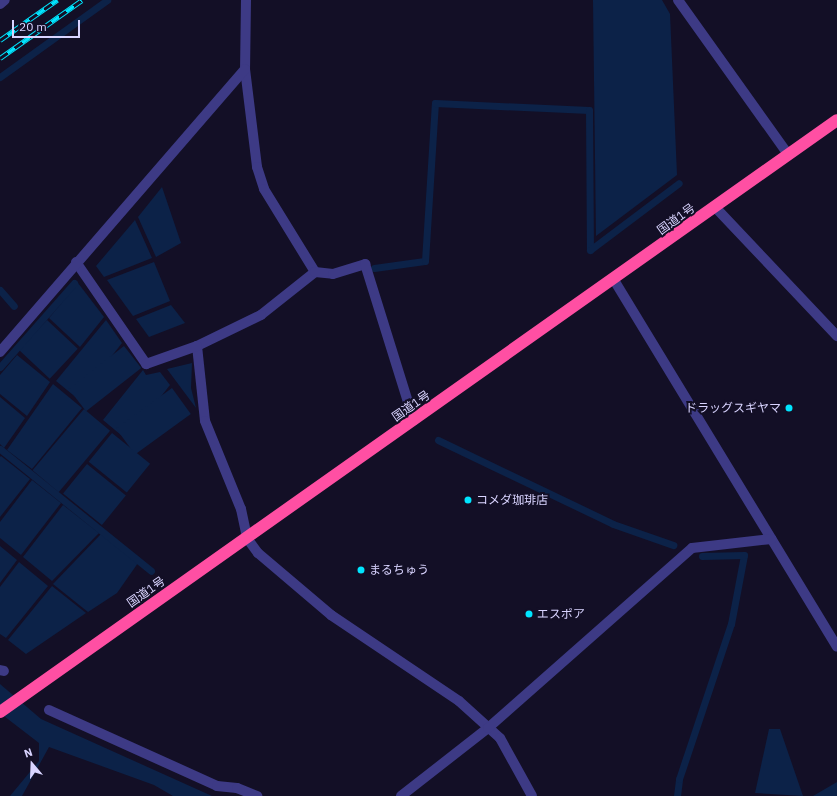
<!DOCTYPE html>
<html>
<head>
<meta charset="utf-8">
<style>
  body { margin:0 }
  #map { position:relative; width:837px; height:796px; overflow:hidden; background:#130f26; font-family:"IBM Plex Sans","Noto Sans JP",sans-serif }
  div>[style] { position:absolute }
  .water>* { inset:0; background:#0c2248; transform-origin:0 0 }
  .stream>* { height:7px; margin:-3.5px; padding:0 3.5px; transform-origin:3.5px; border-radius:3.5px; background:#0c2248 }
  .minor>* { height:10px; margin:-5px; padding:0 5px; transform-origin:5px; border-radius:5px; background:#3d3a85 }
  .highway>* { height:12px; margin:-6px; padding:0 6px; transform-origin:6px; border-radius:6px; background:#ff4fa3 }
  .rail>* { height:4.5px; margin-top:-2.25px; transform-origin:0; background:repeating-linear-gradient(90deg,#130f26 0 9px,#00e5ff 0 18px); box-sizing:border-box; border-block:1px solid #00e5ff }
  .dots>* { width:11px; height:11px; translate:-50% -50%; box-sizing:border-box; border:2px solid #130f26; border-radius:50% }
  span { translate:-50% -50%; white-space:nowrap; text-align:center; line-height:1.15; -webkit-text-stroke:4px #130f26; paint-order:stroke }
  .street-label { font-size:12px; color:#d9d4ff }
  .poi-label { font-size:12px; color:#d9d4ff }
  .right { translate:-100% -50%; text-align:right }
  .left { translate:0 -50%; text-align:left }
  .north { position:absolute; left:12px; top:744px; width:40px; height:40px; -webkit-text-stroke:3px #130f26; paint-order:stroke; rotate:341deg; font-size:11px; font-weight:700; line-height:16px; text-align:center; color:#d9d4ff }
  .north::after { content:''; display:block; margin:auto; width:14px; height:18px; background:#d9d4ff; clip-path:polygon(50% 0,100% 100%,50% 72%,0 100%) }
  .scale { position:absolute; left:12px; top:20px; width:68px; height:18px; box-sizing:border-box; border:2px solid #d9d4ff; border-top:0; padding-left:5px; font-size:12px; line-height:14px; white-space:nowrap; color:#d9d4ff; -webkit-text-stroke:3px #130f26; paint-order:stroke }
</style>
</head>
<body>
<div id="map">
  <div class="water">
    <i style="clip-path:polygon(593px 0,662px 0,670px 14px,677px 175px,596px 236px)"></i>
    <i style="clip-path:polygon(162px 187px,181px 243px,156px 257px,138px 217px)"></i>
    <i style="clip-path:polygon(135px 220px,152px 258px,104px 277px,96px 266px)"></i>
    <i style="clip-path:polygon(154px 262px,170px 301px,133px 316px,107px 280px)"></i>
    <i style="clip-path:polygon(78px 283px,104px 317px,80px 347px,49px 318px)"></i>
    <i style="clip-path:polygon(171px 305px,185px 323px,149px 337px,136px 319px)"></i>
    <i style="left:47px;top:320px;width:42px;height:41px;rotate:43deg"></i>
    <i style="clip-path:polygon(106px 320px,122px 343px,78px 399px,56px 381px)"></i>
    <i style="left:124px;top:346px;width:28px;height:70px;rotate:52deg"></i>
    <i style="clip-path:polygon(17px 355px,50px 382px,27px 416px,0 394px,0 375px)"></i>
    <i style="clip-path:polygon(192px 363px,191px 388px,196px 408px,167px 369px)"></i>
    <i style="clip-path:polygon(143px 370px,146px 375px,160px 372px,170px 385px,127px 440px,103px 420px)"></i>
    <i style="clip-path:polygon(53px 384px,82px 408px,32px 469px,7px 450px)"></i>
    <i style="left:172px;top:388px;width:32px;height:69px;rotate:54deg"></i>
    <i style="clip-path:polygon(0 397px,25px 418px,4px 448px,0 444px)"></i>
    <i style="left:84px;top:409px;width:34px;height:80px;rotate:40deg"></i>
    <i style="left:112px;top:433px;width:49px;height:37px;rotate:39deg"></i>
    <i style="clip-path:polygon(1px 456px,30px 479px,0 517px,0 457px)"></i>
    <i style="left:87px;top:464px;width:50px;height:38px;rotate:39deg"></i>
    <i style="clip-path:polygon(32px 480px,61px 503px,21px 555px,0 538px,0 522px)"></i>
    <i style="clip-path:polygon(63px 505px,99px 533px,52px 581px,23px 557px)"></i>
    <i style="clip-path:polygon(101px 534px,138px 563px,117px 593px,88px 612px,53px 584px)"></i>
    <i style="clip-path:polygon(0 546px,17px 560px,0 583px)"></i>
    <i style="clip-path:polygon(19px 562px,48px 586px,6px 638px,0 634px,0 587px)"></i>
    <i style="clip-path:polygon(52px 586px,86px 613px,26px 654px,8px 640px)"></i>
    <i style="clip-path:polygon(0 684px,41px 719px,212px 796px,173px 796px,154px 785px,49px 747px,22px 796px,10px 796px,39px 761px,39px 743px,0 713px)"></i>
    <i style="clip-path:polygon(769px 729px,780px 729px,803px 796px,755px 793px)"></i>
    <i style="clip-path:polygon(837px 782px,837px 796px,813px 796px)"></i>
  </div>
  <div class="stream">
    <i style="left:0;top:77px;width:132px;rotate:-35.7deg"></i>
    <i style="left:374px;top:268px;width:51px;rotate:-7.8deg"></i>
    <i style="left:425px;top:261px;width:158px;rotate:-86.4deg"></i>
    <i style="left:435px;top:103px;width:154px;rotate:2.6deg"></i>
    <i style="left:589px;top:110px;width:140px;rotate:89.6deg"></i>
    <i style="left:590px;top:250px;width:111px;rotate:-37deg"></i>
    <i style="left:0;top:290px;width:21px;rotate:49deg"></i>
    <i style="left:0;top:367px;width:112px;rotate:-48.6deg"></i>
    <i style="left:438px;top:440px;width:194px;rotate:25.6deg"></i>
    <i style="left:613px;top:524px;width:64px;rotate:19.3deg"></i>
    <i style="left:0;top:449px;width:194px;rotate:38.9deg"></i>
    <i style="left:677px;top:796px;width:17px;rotate:-83deg"></i>
    <i style="left:679px;top:779px;width:163px;rotate:-71.5deg"></i>
    <i style="left:731px;top:624px;width:70px;rotate:-79.3deg"></i>
    <i style="left:744px;top:555px;width:42px;rotate:178.6deg"></i>
  </div>
  <div class="minor">
    <i style="left:246px;top:0;width:69px;rotate:90.8deg"></i>
    <i style="left:245px;top:69px;width:99px;rotate:83deg"></i>
    <i style="left:257px;top:167px;width:23px;rotate:72deg"></i>
    <i style="left:264px;top:189px;width:97px;rotate:58.4deg"></i>
    <i style="left:315px;top:272px;width:69px;rotate:141.5deg"></i>
    <i style="left:261px;top:315px;width:71px;rotate:154.2deg"></i>
    <i style="left:197px;top:346px;width:75px;rotate:83.9deg"></i>
    <i style="left:205px;top:421px;width:95px;rotate:67.8deg"></i>
    <i style="left:241px;top:509px;width:30px;rotate:78deg"></i>
    <i style="left:247px;top:538px;width:19px;rotate:54deg"></i>
    <i style="left:258px;top:553px;width:96px;rotate:40.3deg"></i>
    <i style="left:331px;top:615px;width:154px;rotate:33.9deg"></i>
    <i style="left:459px;top:701px;width:55px;rotate:42.1deg"></i>
    <i style="left:500px;top:738px;width:66px;rotate:61.1deg"></i>
    <i style="left:678px;top:0;width:189px;rotate:54.5deg"></i>
    <i style="left:0;top:4px;width:6px;rotate:-39deg"></i>
    <i style="left:715px;top:207px;width:178px;rotate:46.6deg"></i>
    <i style="left:76px;top:262px;width:124px;rotate:55.5deg"></i>
    <i style="left:146px;top:364px;width:54px;rotate:-19.4deg"></i>
    <i style="left:315px;top:272px;width:18px;rotate:6deg"></i>
    <i style="left:333px;top:274px;width:34px;rotate:-17deg"></i>
    <i style="left:365px;top:264px;width:164px;rotate:72.7deg"></i>
    <i style="left:614px;top:280px;width:429px;rotate:58.7deg"></i>
    <i style="left:0;top:352px;width:374px;rotate:-49.1deg"></i>
    <i style="left:0;top:670px;width:4px;rotate:14deg"></i>
    <i style="left:49px;top:710px;width:184px;rotate:24.3deg"></i>
    <i style="left:217px;top:786px;width:20px;rotate:6deg"></i>
    <i style="left:237px;top:788px;width:22px;rotate:22deg"></i>
    <i style="left:401px;top:796px;width:110px;rotate:-38deg"></i>
    <i style="left:488px;top:728px;width:272px;rotate:-41.4deg"></i>
    <i style="left:692px;top:548px;width:80px;rotate:-6.5deg"></i>
  </div>
  <div class="highway">
    <i style="left:0;top:712px;width:1025px;rotate:-35.27deg"></i>
  </div>
  <div class="rail">
    <i style="left:0;top:40px;width:70px;rotate:-35.1deg"></i>
    <i style="left:0;top:58px;width:100px;rotate:-35.3deg"></i>
  </div>
  <div class="dots">
    <i style="left:789px;top:408px;background:#00e5ff"></i>
    <i style="left:468px;top:500px;background:#00e5ff"></i>
    <i style="left:361px;top:570px;background:#00e5ff"></i>
    <i style="left:529px;top:614px;background:#00e5ff"></i>
  </div>
  <div class="street-label">
    <span style="left:676px;top:219px;rotate:-36deg">国道1号</span>
    <span style="left:411px;top:406px;rotate:-35deg">国道1号</span>
    <span style="left:146px;top:592px;rotate:-35deg">国道1号</span>
  </div>
  <div class="poi-label">
    <span class="right" style="left:781px;top:408px">ドラッグスギヤマ</span>
    <span class="left" style="left:476px;top:500px">コメダ珈琲店</span>
    <span class="left" style="left:369px;top:570px">まるちゅう</span>
    <span class="left" style="left:537px;top:614px">エスポア</span>
  </div>
  <div class="north">N</div>
  <div class="scale">20 m</div>
</div>
</body>
</html>
